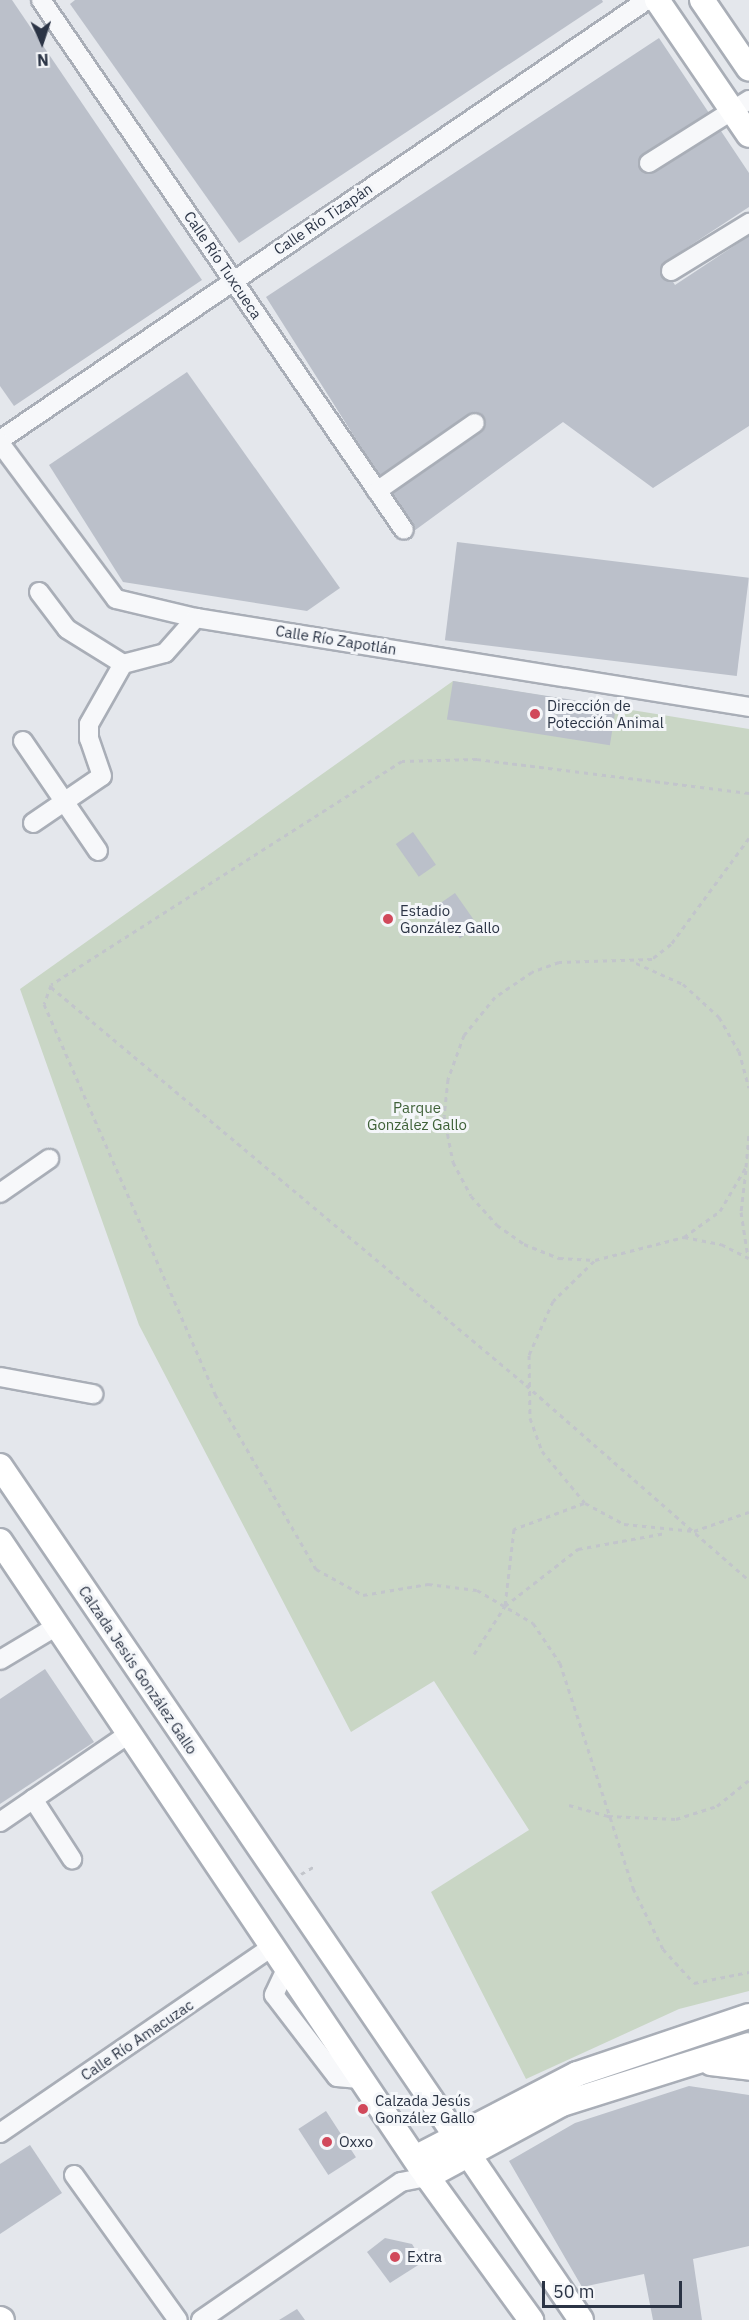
<!DOCTYPE html>
<html>
<head>
<meta charset="utf-8">
<style>
  body { margin:0 }
  #map { position:relative; width:749px; height:2320px; overflow:hidden; background:#e4e7ec; font-family:"IBM Plex Sans",sans-serif }
  div>[style] { position:absolute }
  .green>* { inset:0; background:#c9d6c5 }
  .building>* { inset:0; background:#bbc0ca; transform-origin:0 0 }
  .path>* { height:3px; margin-top:-1.5px; transform-origin:0; background:repeating-linear-gradient(90deg,#c2c5cb 0 4.5px,transparent 0 9px) }
  .roads { filter:drop-shadow(2px 0 #a9aeb7) drop-shadow(-2px 0 #a9aeb7) drop-shadow(0 2px #a9aeb7) drop-shadow(0 -2px #a9aeb7) }
  .minor>* { height:18px; margin:-9px; padding:0 9px; transform-origin:9px; border-radius:9px; background:#f7f8fa }
  .major>* { height:24px; margin:-12px; padding:0 12px; transform-origin:12px; border-radius:12px; background:#fff }
  .dots>* { width:16px; height:16px; translate:-50% -50%; box-sizing:border-box; border:3px solid #f4f6f9; border-radius:50% }
  span { translate:-50% -50%; white-space:nowrap; text-align:center; line-height:1.15; -webkit-text-stroke:6px #f4f6f9; paint-order:stroke }
  .street-label { font-size:15px; color:#2b3445 }
  .poi-label { font-size:15px; color:#2b3445 }
  .left { translate:0 -50%; text-align:left }
  .park-label { font-size:15px; color:#3f6138 }
  .north { position:absolute; left:12px; top:12px; width:60px; height:60px; -webkit-text-stroke:4px #f4f6f9; paint-order:stroke; rotate:177deg; font-size:16px; font-weight:700; line-height:24px; text-align:center; color:#2b3445 }
  .north::after { content:''; display:block; margin:auto; width:21px; height:27px; background:#2b3445; clip-path:polygon(50% 0,100% 100%,50% 72%,0 100%) }
  .scale { position:absolute; left:542px; top:2281px; width:140px; height:27px; box-sizing:border-box; border:3px solid #2b3445; border-top:0; padding-left:8px; font-size:18px; line-height:21px; white-space:nowrap; color:#2b3445; -webkit-text-stroke:4px #f4f6f9; paint-order:stroke }
</style>
</head>
<body>
<div id="map">
  <div class="green">
    <i style="clip-path:polygon(453px 681px,749px 729px,749px 1991px,679px 2009px,526px 2079px,431px 1892px,529px 1830px,434px 1681px,351px 1732px,139px 1325px,20px 989px)"></i>
  </div>
  <div class="building">
    <i style="clip-path:polygon(0 0,12px 0,202px 280px,14px 406px,0 386px)"></i>
    <i style="clip-path:polygon(75px 0,602px 0,603px 2px,239px 243px,70px 4px)"></i>
    <i style="clip-path:polygon(659px 38px,749px 173px,749px 207px,662px 264px,675px 285px,749px 236px,749px 426px,653px 488px,563px 422px,414px 531px,266px 297px)"></i>
    <i style="clip-path:polygon(187px 372px,340px 588px,307px 611px,123px 582px,49px 465px)"></i>
    <i style="left:457px;top:542px;width:294px;height:99px;rotate:7deg"></i>
    <i style="left:453px;top:681px;width:165px;height:39px;rotate:9deg"></i>
    <i style="left:413px;top:832px;width:40px;height:21px;rotate:55deg"></i>
    <i style="left:455px;top:893px;width:40px;height:22px;rotate:55deg"></i>
    <i style="clip-path:polygon(45px 1669px,94px 1742px,0 1804px,0 1699px)"></i>
    <i style="clip-path:polygon(689px 2086px,749px 2095px,749px 2246px,693px 2259px,702px 2320px,653px 2320px,644px 2274px,582px 2287px,509px 2161px,575px 2123px)"></i>
    <i style="left:326px;top:2111px;width:55px;height:33px;rotate:57deg"></i>
    <i style="clip-path:polygon(30px 2145px,62px 2193px,0 2234px,0 2164px)"></i>
    <i style="clip-path:polygon(385px 2238px,412px 2244px,423px 2262px,390px 2283px,367px 2252px)"></i>
    <i style="clip-path:polygon(297px 2309px,305px 2320px,279px 2320px)"></i>
  </div>
  <div class="path">
    <i style="left:749px;top:793px;width:274px;rotate:-172.9deg"></i>
    <i style="left:477px;top:759px;width:75px;rotate:178.5deg"></i>
    <i style="left:402px;top:761px;width:416px;rotate:147.5deg"></i>
    <i style="left:51px;top:985px;width:20px;rotate:110deg"></i>
    <i style="left:44px;top:1004px;width:426px;rotate:66.3deg"></i>
    <i style="left:215px;top:1394px;width:202px;rotate:60deg"></i>
    <i style="left:316px;top:1569px;width:54px;rotate:29deg"></i>
    <i style="left:363px;top:1595px;width:66px;rotate:-9.6deg"></i>
    <i style="left:428px;top:1584px;width:49px;rotate:7deg"></i>
    <i style="left:477px;top:1590px;width:65px;rotate:30.5deg"></i>
    <i style="left:533px;top:1623px;width:48px;rotate:56deg"></i>
    <i style="left:560px;top:1663px;width:237px;rotate:72deg"></i>
    <i style="left:633px;top:1888px;width:68px;rotate:63.8deg"></i>
    <i style="left:663px;top:1949px;width:46px;rotate:47.6deg"></i>
    <i style="left:694px;top:1983px;width:56px;rotate:-11.3deg"></i>
    <i style="left:749px;top:838px;width:132px;rotate:126.3deg"></i>
    <i style="left:671px;top:944px;width:24px;rotate:142deg"></i>
    <i style="left:652px;top:959px;width:93px;rotate:178.2deg"></i>
    <i style="left:559px;top:962px;width:29px;rotate:160deg"></i>
    <i style="left:532px;top:972px;width:45px;rotate:146deg"></i>
    <i style="left:495px;top:997px;width:49px;rotate:129.2deg"></i>
    <i style="left:464px;top:1035px;width:47px;rotate:110deg"></i>
    <i style="left:448px;top:1079px;width:37px;rotate:96deg"></i>
    <i style="left:444px;top:1116px;width:47px;rotate:78.9deg"></i>
    <i style="left:453px;top:1162px;width:38px;rotate:62deg"></i>
    <i style="left:471px;top:1196px;width:39px;rotate:48deg"></i>
    <i style="left:497px;top:1225px;width:33px;rotate:35deg"></i>
    <i style="left:524px;top:1244px;width:38px;rotate:22deg"></i>
    <i style="left:559px;top:1258px;width:36px;rotate:3deg"></i>
    <i style="left:595px;top:1260px;width:92px;rotate:-14.5deg"></i>
    <i style="left:684px;top:1237px;width:38px;rotate:11deg"></i>
    <i style="left:721px;top:1244px;width:31px;rotate:27deg"></i>
    <i style="left:636px;top:963px;width:51px;rotate:24.1deg"></i>
    <i style="left:683px;top:984px;width:49px;rotate:42.5deg"></i>
    <i style="left:719px;top:1017px;width:39px;rotate:60deg"></i>
    <i style="left:739px;top:1051px;width:38px;rotate:75deg"></i>
    <i style="left:51px;top:987px;width:620px;rotate:39.96deg"></i>
    <i style="left:526px;top:1385px;width:296px;rotate:41.2deg"></i>
    <i style="left:746px;top:1170px;width:42px;rotate:96.8deg"></i>
    <i style="left:741px;top:1212px;width:46px;rotate:81.2deg"></i>
    <i style="left:684px;top:1237px;width:44px;rotate:-35.8deg"></i>
    <i style="left:720px;top:1211px;width:51px;rotate:-59.4deg"></i>
    <i style="left:746px;top:1167px;width:33px;rotate:-85deg"></i>
    <i style="left:594px;top:1261px;width:57px;rotate:135.7deg"></i>
    <i style="left:553px;top:1301px;width:59px;rotate:114deg"></i>
    <i style="left:529px;top:1355px;width:63px;rotate:89.1deg"></i>
    <i style="left:530px;top:1418px;width:35px;rotate:70deg"></i>
    <i style="left:542px;top:1451px;width:67px;rotate:50.4deg"></i>
    <i style="left:585px;top:1503px;width:44px;rotate:28.3deg"></i>
    <i style="left:624px;top:1524px;width:70px;rotate:5.7deg"></i>
    <i style="left:694px;top:1531px;width:58px;rotate:-19.1deg"></i>
    <i style="left:584px;top:1503px;width:75px;rotate:159.6deg"></i>
    <i style="left:514px;top:1529px;width:78px;rotate:96.7deg"></i>
    <i style="left:505px;top:1606px;width:93px;rotate:-38deg"></i>
    <i style="left:578px;top:1549px;width:89px;rotate:-10.3deg"></i>
    <i style="left:474px;top:1654px;width:57px;rotate:-57.1deg"></i>
    <i style="left:569px;top:1805px;width:41px;rotate:15.8deg"></i>
    <i style="left:608px;top:1816px;width:68px;rotate:2.5deg"></i>
    <i style="left:676px;top:1819px;width:43px;rotate:-17.6deg"></i>
    <i style="left:717px;top:1806px;width:41px;rotate:-39.1deg"></i>
    <i style="left:301px;top:1874px;width:16px;rotate:-30deg"></i>
  </div>
  <div class="roads">
    <div class="minor">
      <i style="left:41px;top:0;width:642px;rotate:55.59deg"></i>
      <i style="left:649px;top:163px;width:118px;rotate:-32.2deg"></i>
      <i style="left:671px;top:271px;width:92px;rotate:-31.6deg"></i>
      <i style="left:0;top:440px;width:782px;rotate:-34.22deg"></i>
      <i style="left:0;top:443px;width:194px;rotate:53.4deg"></i>
      <i style="left:116px;top:599px;width:82px;rotate:13.4deg"></i>
      <i style="left:196px;top:618px;width:560px;rotate:9.14deg"></i>
      <i style="left:377px;top:491px;width:119px;rotate:-34.8deg"></i>
      <i style="left:39px;top:592px;width:46px;rotate:52.9deg"></i>
      <i style="left:67px;top:629px;width:66px;rotate:32deg"></i>
      <i style="left:123px;top:664px;width:43px;rotate:-14.7deg"></i>
      <i style="left:165px;top:653px;width:47px;rotate:-48.5deg"></i>
      <i style="left:23px;top:741px;width:133px;rotate:55.7deg"></i>
      <i style="left:33px;top:823px;width:83px;rotate:-34.3deg"></i>
      <i style="left:102px;top:776px;width:39px;rotate:-109deg"></i>
      <i style="left:89px;top:739px;width:15px;rotate:-90deg"></i>
      <i style="left:89px;top:724px;width:69px;rotate:-60.5deg"></i>
      <i style="left:0;top:1193px;width:60px;rotate:-34.8deg"></i>
      <i style="left:0;top:1377px;width:95px;rotate:10.4deg"></i>
      <i style="left:0;top:1660px;width:66px;rotate:-30.8deg"></i>
      <i style="left:33px;top:1799px;width:72px;rotate:57deg"></i>
      <i style="left:0;top:1822px;width:158px;rotate:-34.4deg"></i>
      <i style="left:287px;top:1967px;width:31px;rotate:115deg"></i>
      <i style="left:274px;top:1995px;width:103px;rotate:52.5deg"></i>
      <i style="left:337px;top:2077px;width:25px;rotate:5deg"></i>
      <i style="left:0;top:2133px;width:331px;rotate:-34.4deg"></i>
      <i style="left:74px;top:2175px;width:178px;rotate:54.4deg"></i>
      <i style="left:201px;top:2320px;width:243px;rotate:-34.6deg"></i>
      <i style="left:401px;top:2182px;width:26px;rotate:-11deg"></i>
    </div>
    <div class="major">
      <i style="left:657px;top:0;width:163px;rotate:55.7deg"></i>
      <i style="left:702px;top:0;width:83px;rotate:55.7deg"></i>
      <i style="left:0;top:1466px;width:1033px;rotate:55.77deg"></i>
      <i style="left:0;top:1541px;width:755px;rotate:56.12deg"></i>
      <i style="left:421px;top:2168px;width:188px;rotate:54.1deg"></i>
      <i style="left:711px;top:2063px;width:38px;rotate:7deg"></i>
      <i style="left:415px;top:2158px;width:182px;rotate:-27.4deg"></i>
      <i style="left:577px;top:2074px;width:182px;rotate:-18.6deg"></i>
      <i style="left:427px;top:2177px;width:153px;rotate:-28.4deg"></i>
      <i style="left:562px;top:2104px;width:196px;rotate:-17.5deg"></i>
      <i style="left:0;top:2319px;width:2px;rotate:27deg"></i>
    </div>
  </div>
  <div class="dots">
    <i style="left:535px;top:714px;background:#d1495b"></i>
    <i style="left:388px;top:919px;background:#d1495b"></i>
    <i style="left:363px;top:2109px;background:#d1495b"></i>
    <i style="left:327px;top:2142px;background:#d1495b"></i>
    <i style="left:395px;top:2257px;background:#d1495b"></i>
  </div>
  <div class="street-label">
    <span style="left:323px;top:219px;rotate:-34deg">Calle Río Tizapán</span>
    <span style="left:223px;top:265px;rotate:56deg">Calle Río Tuxcueca</span>
    <span style="left:336px;top:640px;rotate:9deg">Calle Río Zapotlán</span>
    <span style="left:138px;top:1670px;rotate:56deg">Calzada Jesús González Gallo</span>
    <span style="left:137px;top:2040px;rotate:-34deg">Calle Río Amacuzac</span>
  </div>
  <div class="poi-label">
    <span class="left" style="left:547px;top:714px">Dirección de<br>Potección Animal</span>
    <span class="left" style="left:400px;top:919px">Estadio<br>González Gallo</span>
    <span class="left" style="left:375px;top:2109px">Calzada Jesús<br>González Gallo</span>
    <span class="left" style="left:339px;top:2142px">Oxxo</span>
    <span class="left" style="left:407px;top:2257px">Extra</span>
  </div>
  <div class="park-label">
    <span style="left:417px;top:1116px">Parque<br>González Gallo</span>
  </div>
  <div class="north">N</div>
  <div class="scale">50 m</div>
</div>
</body>
</html>
